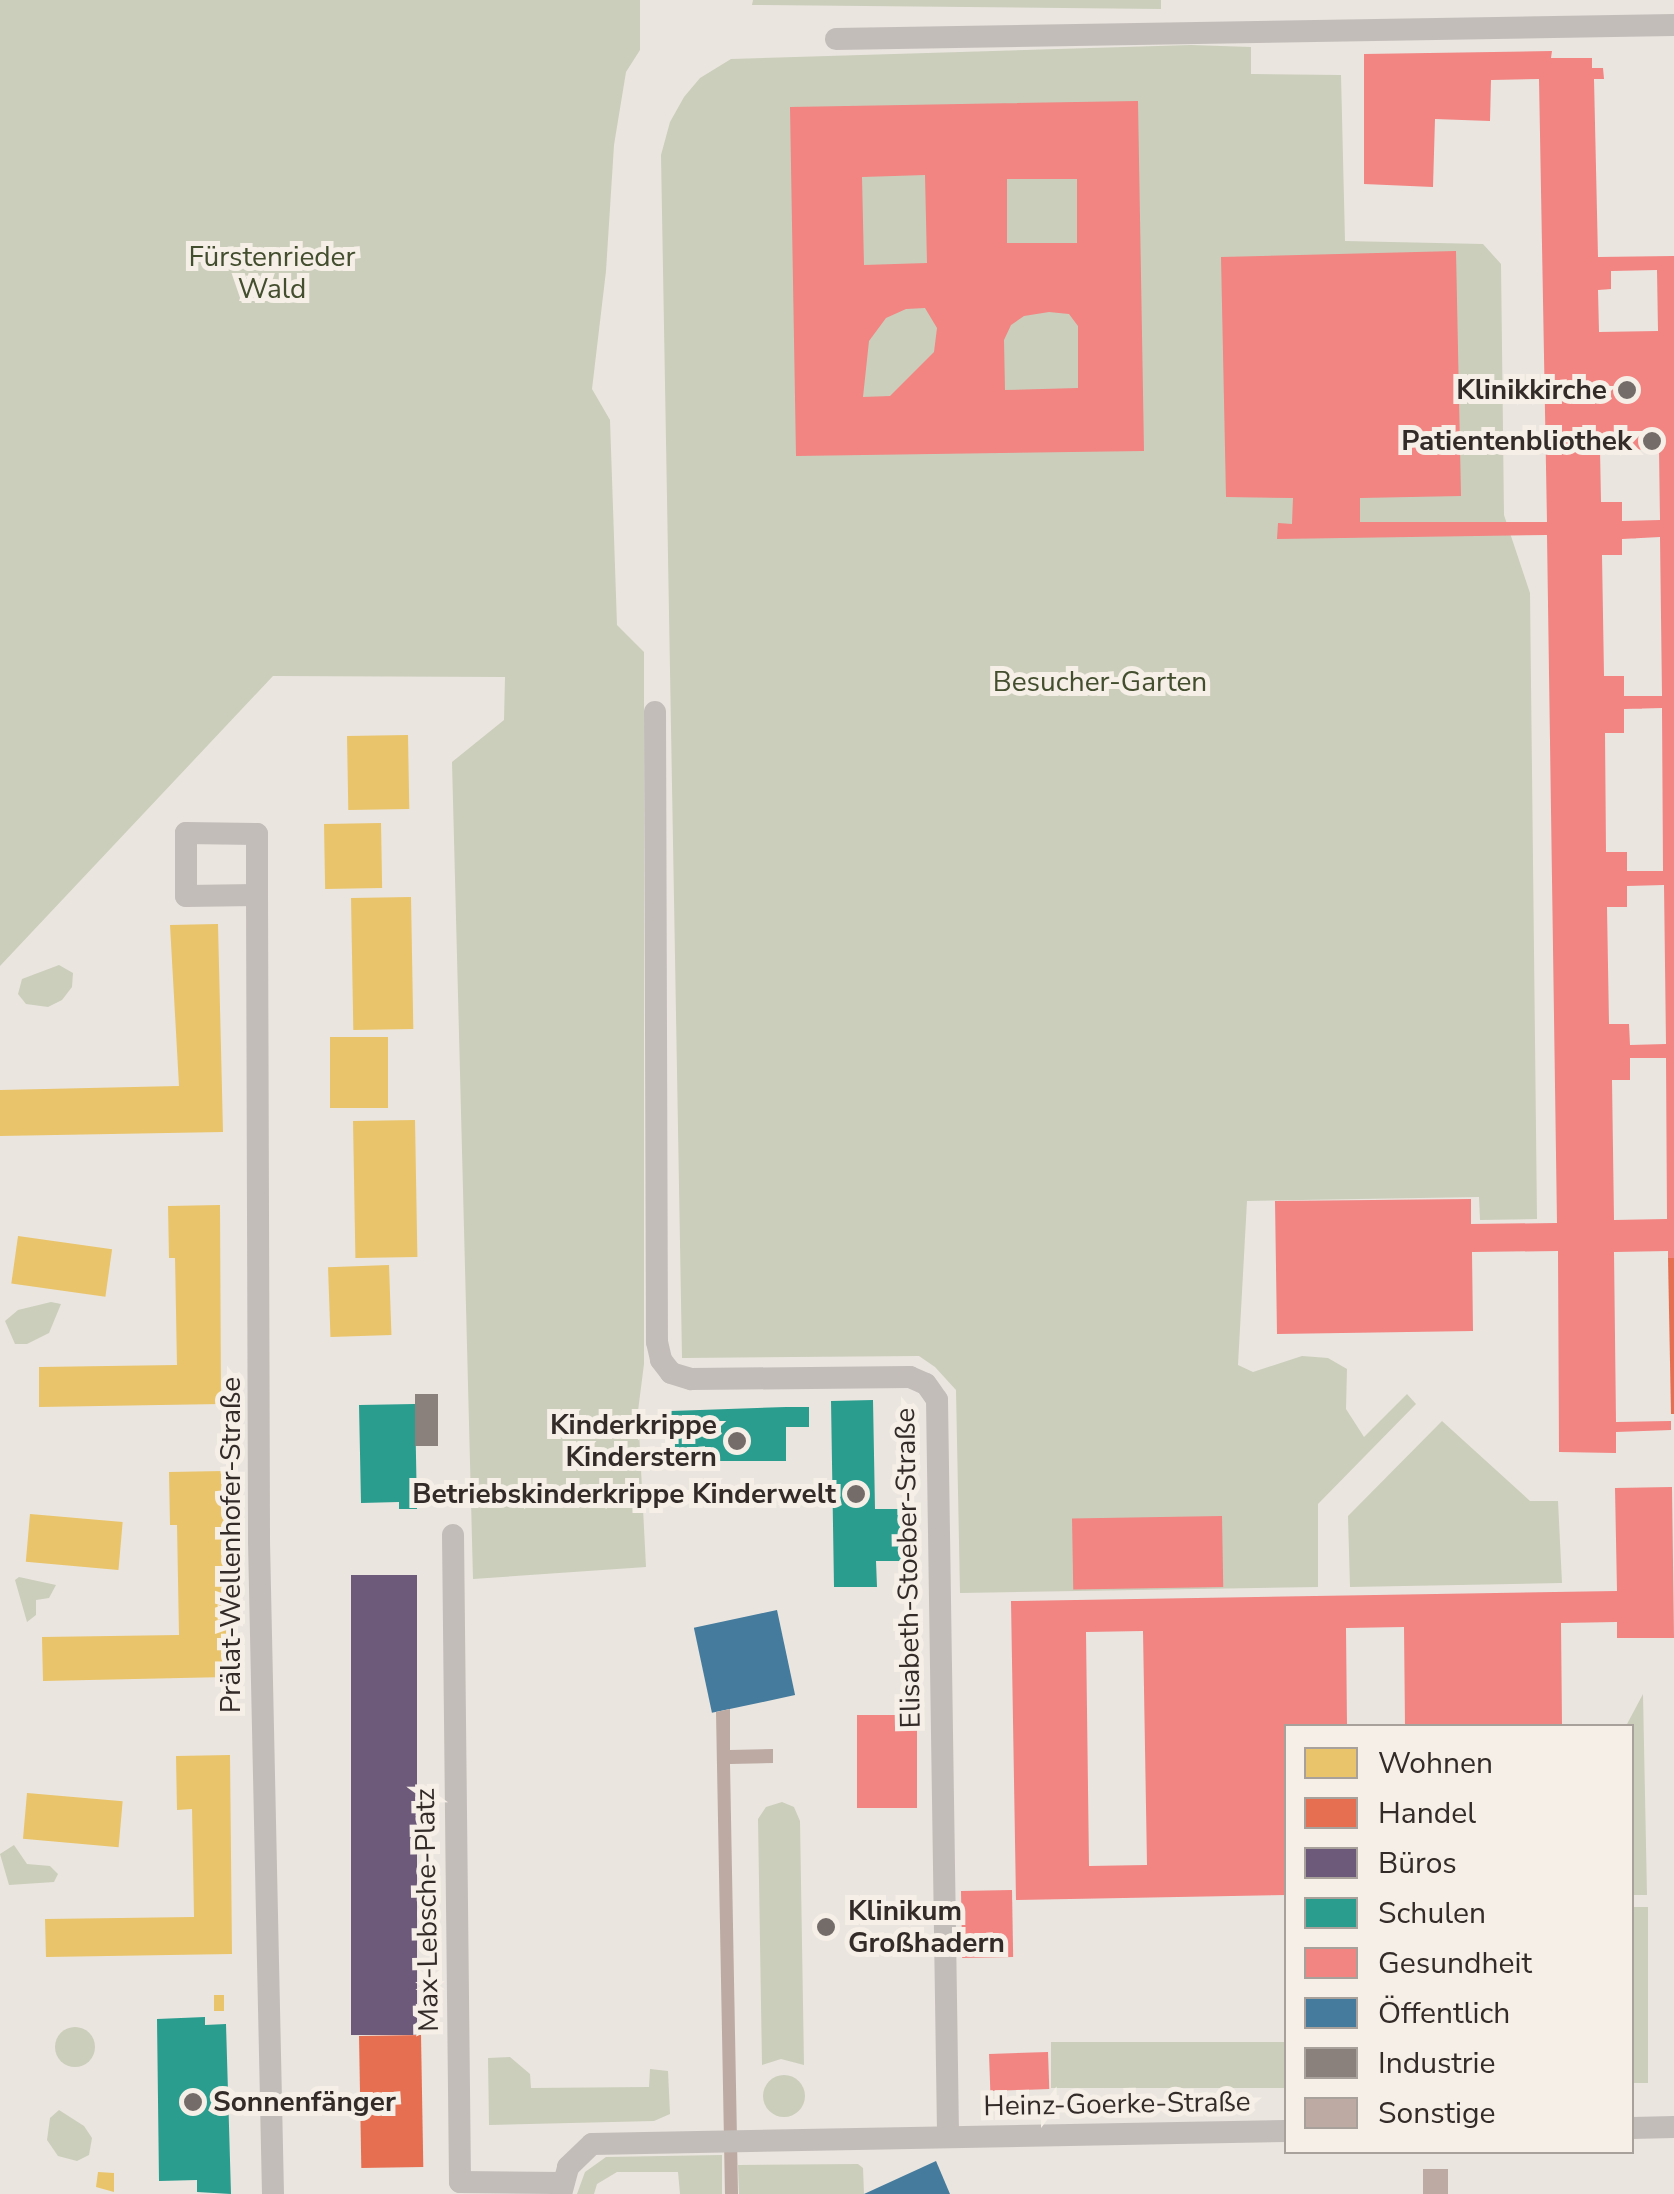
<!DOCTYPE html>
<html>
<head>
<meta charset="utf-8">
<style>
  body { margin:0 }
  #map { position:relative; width:1674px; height:2194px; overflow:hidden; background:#eae5df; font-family:"Nunito Sans",sans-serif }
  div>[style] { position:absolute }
  .green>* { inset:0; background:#cbcebb; transform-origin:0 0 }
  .round { border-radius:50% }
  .homes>* { inset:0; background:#e9c46a; transform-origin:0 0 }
  .shops>* { inset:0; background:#e76f51; transform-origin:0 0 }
  .offices>* { inset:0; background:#6d597a; transform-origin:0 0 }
  .schools>* { inset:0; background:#2a9d8f }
  .health>* { inset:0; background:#f28482; transform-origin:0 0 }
  .public>* { inset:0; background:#457b9d; transform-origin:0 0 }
  .industry>* { inset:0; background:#8a817c; transform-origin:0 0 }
  .building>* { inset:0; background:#bcaaa3; transform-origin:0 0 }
  .street>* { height:22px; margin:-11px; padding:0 11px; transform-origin:11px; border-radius:11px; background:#c3bdb9 }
  .dots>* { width:28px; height:28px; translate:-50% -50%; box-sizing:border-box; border:5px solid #f6efe7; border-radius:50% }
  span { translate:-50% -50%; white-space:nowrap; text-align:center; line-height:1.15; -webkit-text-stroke:10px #f6efe7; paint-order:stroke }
  .park-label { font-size:28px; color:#434e2e }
  .poi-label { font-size:28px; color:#332b28; font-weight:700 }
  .right { translate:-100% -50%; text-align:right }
  .left { translate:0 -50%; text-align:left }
  .street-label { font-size:28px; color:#332b28 }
  .legend { position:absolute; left:1284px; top:1724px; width:350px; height:430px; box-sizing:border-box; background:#f6efe7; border:2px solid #a8a19b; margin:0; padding:12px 18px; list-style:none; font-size:30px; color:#332b28 }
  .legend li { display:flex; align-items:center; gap:20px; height:50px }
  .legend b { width:50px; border:2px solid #a8a19b }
</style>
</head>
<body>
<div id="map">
  <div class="green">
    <i style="clip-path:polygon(0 0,640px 0,640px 50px,626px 72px,614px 145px,606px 271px,592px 389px,610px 420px,617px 625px,644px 652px,644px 1364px,638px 1411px,646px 1567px,473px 1579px,452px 762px,504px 720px,505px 677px,273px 676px,0 966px)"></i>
    <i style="clip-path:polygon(753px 0,1161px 0,1161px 9px,752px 5px)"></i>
    <i style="clip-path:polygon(1191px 45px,1251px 47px,1251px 74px,1341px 75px,1345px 241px,1483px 244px,1501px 264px,1504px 515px,1530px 593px,1537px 1219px,1480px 1220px,1479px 1197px,1247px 1201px,1238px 1365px,1253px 1372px,1302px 1356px,1328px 1358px,1347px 1369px,1346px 1409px,1364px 1437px,1407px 1394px,1416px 1404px,1318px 1504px,1318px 1587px,960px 1593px,956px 1390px,935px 1367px,919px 1356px,682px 1358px,661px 155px,670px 122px,684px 97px,700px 78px,731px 59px)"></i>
    <i style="clip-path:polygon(59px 965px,73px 973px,72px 987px,62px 1000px,48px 1007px,26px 1004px,18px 994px,22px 979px)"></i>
    <i style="clip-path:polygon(51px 1302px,61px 1304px,49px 1333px,27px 1344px,15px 1344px,5px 1321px,18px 1310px)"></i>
    <i style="clip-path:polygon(1442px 1421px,1530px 1501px,1558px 1501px,1562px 1583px,1350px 1587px,1348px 1516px)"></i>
    <i style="clip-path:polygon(19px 1577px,56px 1585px,49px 1598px,36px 1600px,36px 1615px,27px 1622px,15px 1580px)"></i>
    <i style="clip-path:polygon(1643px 1694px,1647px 1895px,1632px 1895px,1632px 1726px,1626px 1726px)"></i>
    <i style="clip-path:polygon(782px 1802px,794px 1807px,800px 1821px,804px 2065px,781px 2059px,762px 2065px,758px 1819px,766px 1807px)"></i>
    <i style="clip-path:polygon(14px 1845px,27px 1864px,50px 1866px,58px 1874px,54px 1882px,9px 1885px,0 1854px)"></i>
    <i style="left:1632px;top:1907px;width:16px;height:176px"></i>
    <i class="round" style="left:55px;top:2027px;width:40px;height:40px"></i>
    <i style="left:1286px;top:2042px;width:46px;height:235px;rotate:90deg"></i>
    <i style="clip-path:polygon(510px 2057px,530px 2074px,531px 2088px,649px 2087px,650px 2069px,668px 2071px,670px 2114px,654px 2121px,489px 2125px,488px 2058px)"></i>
    <i class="round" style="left:763px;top:2075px;width:42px;height:42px"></i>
    <i style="clip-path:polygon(59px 2110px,84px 2126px,92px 2138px,89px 2155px,77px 2161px,58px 2156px,47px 2140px,50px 2118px)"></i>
    <i style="clip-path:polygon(722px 2155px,722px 2194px,680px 2194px,678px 2172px,617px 2172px,597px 2184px,594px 2194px,577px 2194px,585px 2172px,606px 2157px)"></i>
    <i style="clip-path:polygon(858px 2164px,863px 2168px,864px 2194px,739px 2194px,738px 2165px)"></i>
  </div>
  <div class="homes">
    <i style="left:408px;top:735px;width:74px;height:61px;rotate:89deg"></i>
    <i style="left:381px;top:823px;width:65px;height:57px;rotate:89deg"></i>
    <i style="left:411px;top:897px;width:132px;height:60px;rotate:89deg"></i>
    <i style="clip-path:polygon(218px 924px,223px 1132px,0 1136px,0 1090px,179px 1086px,170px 925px)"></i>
    <i style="left:330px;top:1037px;width:58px;height:71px"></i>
    <i style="left:415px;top:1120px;width:137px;height:62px;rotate:89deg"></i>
    <i style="clip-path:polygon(220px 1205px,221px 1404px,39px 1407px,39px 1367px,177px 1365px,175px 1258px,169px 1258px,168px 1206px)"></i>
    <i style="left:18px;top:1236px;width:95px;height:48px;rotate:8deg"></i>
    <i style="left:389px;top:1265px;width:70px;height:61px;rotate:88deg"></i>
    <i style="clip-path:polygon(224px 1471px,227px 1677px,43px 1681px,42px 1637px,179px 1635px,177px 1525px,170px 1525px,169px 1472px)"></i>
    <i style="left:30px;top:1514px;width:93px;height:48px;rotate:5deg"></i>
    <i style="clip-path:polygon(230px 1755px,232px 1954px,46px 1957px,45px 1919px,194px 1917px,192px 1809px,177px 1810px,176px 1756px)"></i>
    <i style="left:27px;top:1793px;width:96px;height:46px;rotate:5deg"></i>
    <i style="left:214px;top:1995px;width:10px;height:16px"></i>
    <i style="clip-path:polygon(98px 2172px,114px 2173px,114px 2192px,96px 2187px)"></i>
  </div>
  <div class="shops">
    <i style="clip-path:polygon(1668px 1258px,1674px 1258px,1674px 1414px,1671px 1414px)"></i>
    <i style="left:421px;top:2035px;width:132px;height:62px;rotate:89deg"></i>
  </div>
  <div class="offices">
    <i style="left:417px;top:1575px;width:460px;height:66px;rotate:90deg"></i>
  </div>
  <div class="schools">
    <i style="clip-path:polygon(873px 1400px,875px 1509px,911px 1509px,912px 1561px,876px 1561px,877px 1587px,834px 1587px,831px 1401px)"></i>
    <i style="clip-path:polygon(415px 1404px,417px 1509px,399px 1509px,399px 1502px,361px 1503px,359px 1405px)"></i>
    <i style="clip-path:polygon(786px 1407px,809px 1407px,809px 1427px,786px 1427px,786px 1461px,671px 1461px,671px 1411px)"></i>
    <i style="clip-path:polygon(205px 2017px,205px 2025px,226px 2024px,231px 2194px,197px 2192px,197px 2180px,159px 2181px,157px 2019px)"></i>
  </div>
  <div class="health">
    <i style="clip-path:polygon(evenodd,1552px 51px,1551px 58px,1592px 58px,1592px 68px,1603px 68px,1604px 79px,1594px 79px,1598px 257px,1674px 256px,1674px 1258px,1668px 1258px,1668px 1251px,1614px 1252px,1616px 1422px,1671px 1421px,1671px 1430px,1616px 1432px,1616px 1453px,1559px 1452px,1558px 1251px,1472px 1252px,1473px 1331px,1277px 1334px,1275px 1201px,1471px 1199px,1471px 1224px,1557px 1223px,1547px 535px,1277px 539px,1278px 523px,1292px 524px,1293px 498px,1226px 497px,1221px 257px,1456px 251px,1461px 496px,1360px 498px,1360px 522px,1547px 522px,1539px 79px,1491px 80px,1490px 121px,1435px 119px,1433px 187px,1364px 184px,1364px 54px,1552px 51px,1657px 270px,1658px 331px,1599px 332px,1598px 290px,1611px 289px,1611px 271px,1657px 270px,1552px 51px,1659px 449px,1660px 520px,1622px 521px,1622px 502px,1601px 502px,1600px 450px,1659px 449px,1552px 51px,1660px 537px,1662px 696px,1624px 696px,1624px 676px,1604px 676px,1602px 555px,1622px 555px,1622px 539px,1660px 537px,1552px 51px,1662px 708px,1663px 871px,1627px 871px,1627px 852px,1606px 852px,1605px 733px,1624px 733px,1624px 709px,1662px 708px,1552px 51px,1664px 885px,1666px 1044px,1630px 1045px,1629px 1024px,1609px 1024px,1607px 907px,1627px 907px,1627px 886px,1664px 885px,1552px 51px,1630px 1058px,1666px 1058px,1667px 1219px,1614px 1220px,1612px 1080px,1630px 1080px,1630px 1058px)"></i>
    <i style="clip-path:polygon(evenodd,1138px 101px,1144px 451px,796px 456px,790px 107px,1138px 101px,925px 175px,927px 263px,864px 265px,862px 177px,925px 175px,1138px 101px,1007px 179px,1077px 179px,1077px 243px,1007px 243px,1007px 179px,1138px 101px,925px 308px,937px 328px,934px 352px,890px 396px,863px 397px,869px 341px,886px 318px,906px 309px,925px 308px,1138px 101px,1049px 312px,1069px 314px,1078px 326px,1078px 388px,1005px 390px,1004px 340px,1011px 325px,1024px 316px,1049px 312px)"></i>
    <i style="clip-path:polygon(evenodd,1672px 1487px,1674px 1638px,1617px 1638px,1617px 1622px,1561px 1623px,1562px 1726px,1405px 1726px,1404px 1627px,1346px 1628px,1347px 1726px,1286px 1726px,1286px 1895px,1016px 1900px,1011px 1601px,1617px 1591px,1615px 1488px,1672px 1487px,1143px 1631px,1147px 1865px,1089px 1866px,1086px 1632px,1143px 1631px)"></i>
    <i style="left:1222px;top:1516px;width:71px;height:150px;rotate:89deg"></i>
    <i style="left:917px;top:1715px;width:93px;height:60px;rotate:90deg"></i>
    <i style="left:1012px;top:1890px;width:67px;height:51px;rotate:89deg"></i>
    <i style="left:1048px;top:2052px;width:37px;height:59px;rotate:88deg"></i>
  </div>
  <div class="public">
    <i style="left:777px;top:1610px;width:87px;height:85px;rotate:78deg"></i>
    <i style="clip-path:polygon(936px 2161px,950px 2194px,864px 2194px)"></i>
  </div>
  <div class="industry">
    <i style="left:415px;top:1394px;width:23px;height:52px"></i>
  </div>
  <div class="building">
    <i style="clip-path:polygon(730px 1709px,730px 1750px,773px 1749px,773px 1763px,730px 1764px,738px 2194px,725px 2194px,716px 1712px)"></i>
    <i style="left:1423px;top:2169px;width:25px;height:25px"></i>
  </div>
  <div class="street">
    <i style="left:836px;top:39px;width:838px;rotate:-0.96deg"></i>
    <i style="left:655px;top:712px;width:630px;rotate:89.82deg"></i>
    <i style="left:657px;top:1342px;width:18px;rotate:77deg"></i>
    <i style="left:661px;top:1360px;width:16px;rotate:52deg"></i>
    <i style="left:671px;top:1373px;width:21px;rotate:17deg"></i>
    <i style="left:691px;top:1379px;width:219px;rotate:-0.5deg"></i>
    <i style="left:910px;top:1377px;width:17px;rotate:24deg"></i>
    <i style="left:926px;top:1384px;width:19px;rotate:55deg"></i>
    <i style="left:937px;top:1400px;width:737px;rotate:89.14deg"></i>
    <i style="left:186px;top:833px;width:71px;rotate:0.8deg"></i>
    <i style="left:257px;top:834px;width:61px;rotate:90deg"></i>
    <i style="left:257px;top:895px;width:71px;rotate:179.2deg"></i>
    <i style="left:186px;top:896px;width:63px;rotate:-90deg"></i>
    <i style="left:257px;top:895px;width:647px;rotate:89.82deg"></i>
    <i style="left:259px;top:1542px;width:652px;rotate:88.77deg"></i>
    <i style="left:453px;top:1535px;width:647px;rotate:89.38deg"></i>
    <i style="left:460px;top:2182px;width:102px;rotate:0.6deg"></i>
    <i style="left:1632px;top:2128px;width:42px;rotate:-1.4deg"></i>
    <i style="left:561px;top:2194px;width:28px;rotate:-75deg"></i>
    <i style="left:568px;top:2167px;width:33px;rotate:-44deg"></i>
    <i style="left:592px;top:2144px;width:694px;rotate:-1.07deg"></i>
  </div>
  <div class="dots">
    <i style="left:1627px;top:390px;background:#736c68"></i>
    <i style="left:1652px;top:441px;background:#736c68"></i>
    <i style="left:737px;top:1441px;background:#736c68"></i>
    <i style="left:856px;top:1494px;background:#736c68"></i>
    <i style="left:826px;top:1927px;background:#736c68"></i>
    <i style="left:193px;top:2102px;background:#736c68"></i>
  </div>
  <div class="park-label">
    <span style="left:272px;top:273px">Fürstenrieder<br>Wald</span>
    <span style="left:1100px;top:682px">Besucher-Garten</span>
  </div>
  <div class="poi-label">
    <span class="right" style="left:1607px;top:390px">Klinikkirche</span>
    <span class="right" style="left:1632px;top:441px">Patientenbliothek</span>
    <span class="right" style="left:717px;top:1441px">Kinderkrippe<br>Kinderstern</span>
    <span class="right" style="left:836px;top:1494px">Betriebskinderkrippe Kinderwelt</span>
    <span class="left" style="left:848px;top:1927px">Klinikum<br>Großhadern</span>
    <span class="left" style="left:213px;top:2102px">Sonnenfänger</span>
  </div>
  <div class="street-label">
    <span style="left:231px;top:1545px;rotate:-90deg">Prälat-Wellenhofer-Straße</span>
    <span style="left:908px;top:1568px;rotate:-91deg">Elisabeth-Stoeber-Straße</span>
    <span style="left:427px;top:1910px;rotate:-91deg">Max-Lebsche-Platz</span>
    <span style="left:1117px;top:2104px;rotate:-1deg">Heinz-Goerke-Straße</span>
  </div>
  <ul class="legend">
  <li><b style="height:28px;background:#e9c46a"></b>Wohnen</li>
  <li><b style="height:28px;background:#e76f51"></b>Handel</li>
  <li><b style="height:28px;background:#6d597a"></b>Büros</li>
  <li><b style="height:28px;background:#2a9d8f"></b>Schulen</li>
  <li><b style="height:28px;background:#f28482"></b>Gesundheit</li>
  <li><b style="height:28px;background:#457b9d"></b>Öffentlich</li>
  <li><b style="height:28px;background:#8a817c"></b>Industrie</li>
  <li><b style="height:28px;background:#bcaaa3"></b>Sonstige</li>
  </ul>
</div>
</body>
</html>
